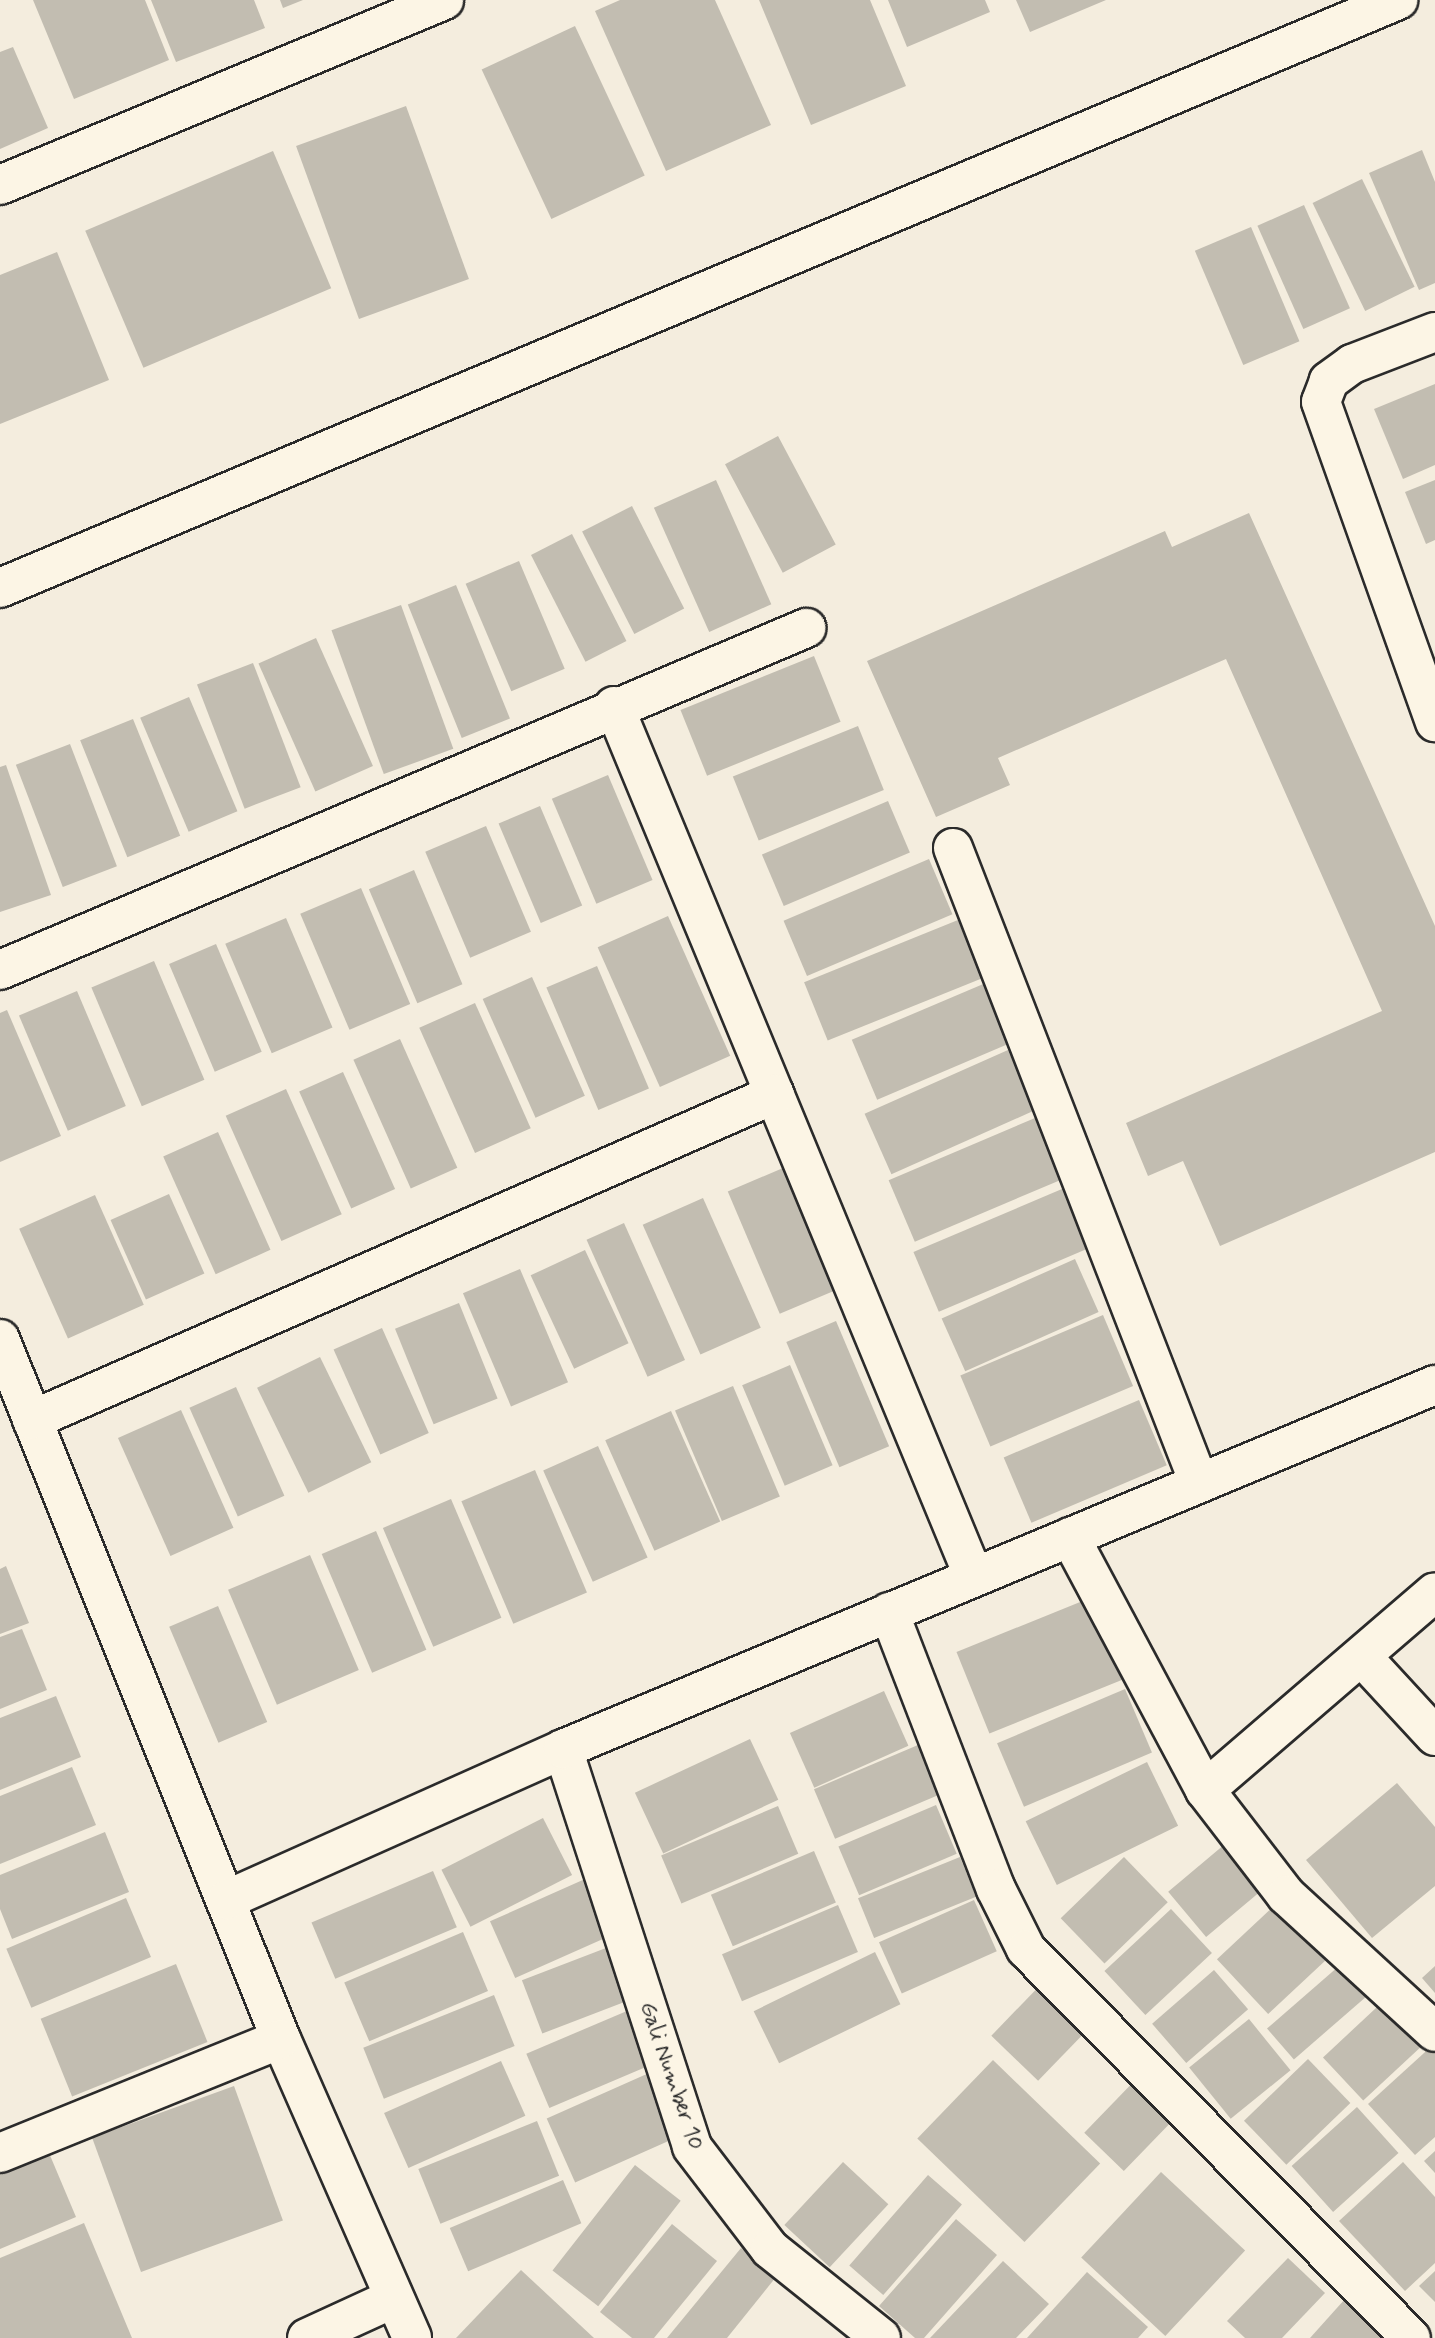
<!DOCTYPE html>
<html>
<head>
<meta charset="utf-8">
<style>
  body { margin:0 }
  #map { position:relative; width:1435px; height:2338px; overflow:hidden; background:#f4edde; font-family:Mynerve,sans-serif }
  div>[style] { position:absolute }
  .building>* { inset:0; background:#c2bdb1; transform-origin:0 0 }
  .roads { filter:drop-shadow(2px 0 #2b2b2b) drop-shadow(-2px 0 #2b2b2b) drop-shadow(0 2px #2b2b2b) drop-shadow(0 -2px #2b2b2b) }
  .minor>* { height:38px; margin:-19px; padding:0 19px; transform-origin:19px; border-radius:19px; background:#fcf5e5 }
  span { translate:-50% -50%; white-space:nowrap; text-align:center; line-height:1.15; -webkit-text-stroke:5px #fcf5e5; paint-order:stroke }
  .street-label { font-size:23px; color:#2b2b2b }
</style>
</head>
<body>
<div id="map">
  <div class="building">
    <i style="clip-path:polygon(33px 0,145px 0,169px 60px,74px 99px)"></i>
    <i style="clip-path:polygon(151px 0,254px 0,265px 28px,176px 62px)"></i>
    <i style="clip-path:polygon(280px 0,303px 0,283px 8px)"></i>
    <i style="clip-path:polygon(620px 0,715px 0,771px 125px,666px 171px,595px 11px)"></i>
    <i style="clip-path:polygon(759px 0,870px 0,906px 86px,811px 125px)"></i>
    <i style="clip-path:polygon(888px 0,985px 0,990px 12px,907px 47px)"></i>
    <i style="clip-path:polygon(1016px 0,1106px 0,1030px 32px)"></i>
    <i style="left:575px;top:26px;width:165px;height:103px;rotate:65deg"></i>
    <i style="clip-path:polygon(13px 47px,48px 128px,0 149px,0 52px)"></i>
    <i style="left:406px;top:106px;width:184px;height:117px;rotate:70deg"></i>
    <i style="clip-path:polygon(1422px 150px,1435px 182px,1435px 283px,1419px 290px,1369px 173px)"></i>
    <i style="left:273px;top:151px;width:149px;height:204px;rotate:67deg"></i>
    <i style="left:1362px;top:179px;width:120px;height:55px;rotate:64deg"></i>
    <i style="left:1304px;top:205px;width:113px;height:51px;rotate:66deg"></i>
    <i style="left:1251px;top:227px;width:124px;height:61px;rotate:67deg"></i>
    <i style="clip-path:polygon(57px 252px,109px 380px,0 424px,0 275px)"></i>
    <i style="clip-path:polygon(1435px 384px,1435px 465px,1403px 479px,1374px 409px)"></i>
    <i style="left:778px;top:436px;width:123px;height:60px;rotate:62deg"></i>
    <i style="left:716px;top:480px;width:136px;height:68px;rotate:66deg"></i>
    <i style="clip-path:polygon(1435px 480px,1435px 540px,1426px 544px,1405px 492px)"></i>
    <i style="left:632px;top:506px;width:115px;height:56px;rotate:63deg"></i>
    <i style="clip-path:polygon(1249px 513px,1435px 926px,1435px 1152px,1220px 1246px,1183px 1161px,1148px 1176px,1126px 1123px,1382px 1011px,1226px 659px,998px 758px,1010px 785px,936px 817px,867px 661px,1165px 531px,1172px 547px)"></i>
    <i style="left:572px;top:534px;width:120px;height:46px;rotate:63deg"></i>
    <i style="left:519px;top:561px;width:117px;height:58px;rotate:67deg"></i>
    <i style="left:456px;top:585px;width:144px;height:52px;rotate:68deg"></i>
    <i style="left:401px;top:605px;width:153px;height:74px;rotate:70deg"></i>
    <i style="left:316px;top:638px;width:140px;height:63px;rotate:66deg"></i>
    <i style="left:814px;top:656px;width:71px;height:144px;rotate:68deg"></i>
    <i style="left:253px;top:663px;width:133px;height:60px;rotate:69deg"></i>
    <i style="left:189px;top:697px;width:124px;height:53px;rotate:67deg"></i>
    <i style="left:133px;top:719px;width:126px;height:57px;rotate:68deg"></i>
    <i style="left:858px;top:726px;width:69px;height:135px;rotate:68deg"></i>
    <i style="left:70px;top:744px;width:131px;height:58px;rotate:69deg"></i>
    <i style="clip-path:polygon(6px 765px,51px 895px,0 912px,0 767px)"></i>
    <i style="left:608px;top:775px;width:114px;height:61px;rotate:67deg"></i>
    <i style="left:888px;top:801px;width:56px;height:137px;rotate:67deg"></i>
    <i style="left:540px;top:806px;width:108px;height:45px;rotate:67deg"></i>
    <i style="left:486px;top:826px;width:115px;height:66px;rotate:67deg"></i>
    <i style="left:929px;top:859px;width:60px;height:158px;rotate:67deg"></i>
    <i style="left:414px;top:870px;width:124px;height:49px;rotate:67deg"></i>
    <i style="left:361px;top:888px;width:126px;height:66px;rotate:67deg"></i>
    <i style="left:668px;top:916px;width:153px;height:77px;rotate:66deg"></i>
    <i style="left:286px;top:918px;width:119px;height:66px;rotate:67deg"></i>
    <i style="left:958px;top:920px;width:63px;height:166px;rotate:68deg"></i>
    <i style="left:216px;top:944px;width:117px;height:51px;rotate:67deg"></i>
    <i style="left:154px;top:961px;width:129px;height:68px;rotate:67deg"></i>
    <i style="left:597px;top:966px;width:133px;height:55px;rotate:67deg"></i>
    <i style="left:532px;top:977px;width:130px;height:54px;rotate:66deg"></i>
    <i style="left:988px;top:982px;width:65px;height:148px;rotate:67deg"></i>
    <i style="left:77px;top:991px;width:125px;height:63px;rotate:67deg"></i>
    <i style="left:475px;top:1003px;width:137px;height:61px;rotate:66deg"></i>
    <i style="clip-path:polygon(7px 1010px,61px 1136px,0 1162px,0 1013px)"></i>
    <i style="left:400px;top:1039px;width:141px;height:51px;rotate:66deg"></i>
    <i style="left:1008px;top:1050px;width:66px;height:157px;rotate:66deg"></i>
    <i style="left:343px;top:1072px;width:128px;height:48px;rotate:66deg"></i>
    <i style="left:286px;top:1089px;width:137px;height:66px;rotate:66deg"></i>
    <i style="left:1035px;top:1118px;width:67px;height:159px;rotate:67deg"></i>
    <i style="left:218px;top:1132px;width:129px;height:60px;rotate:66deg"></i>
    <i style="left:783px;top:1168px;width:133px;height:60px;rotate:67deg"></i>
    <i style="left:1069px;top:1186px;width:65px;height:169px;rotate:67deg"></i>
    <i style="left:169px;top:1194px;width:87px;height:64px;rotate:66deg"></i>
    <i style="left:95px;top:1195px;width:120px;height:83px;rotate:66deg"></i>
    <i style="left:703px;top:1198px;width:142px;height:66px;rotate:66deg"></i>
    <i style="left:624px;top:1223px;width:150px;height:41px;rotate:66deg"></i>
    <i style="left:585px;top:1250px;width:103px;height:60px;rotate:65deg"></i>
    <i style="left:1075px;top:1259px;width:58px;height:146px;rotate:66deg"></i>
    <i style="left:520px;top:1269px;width:123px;height:62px;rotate:67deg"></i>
    <i style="left:459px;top:1303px;width:103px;height:69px;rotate:68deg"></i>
    <i style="left:1103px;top:1315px;width:77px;height:155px;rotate:67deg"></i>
    <i style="left:836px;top:1321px;width:136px;height:54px;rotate:67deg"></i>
    <i style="left:382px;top:1328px;width:115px;height:53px;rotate:66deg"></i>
    <i style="left:320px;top:1357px;width:117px;height:70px;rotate:64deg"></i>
    <i style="left:790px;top:1365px;width:109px;height:52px;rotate:67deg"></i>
    <i style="left:733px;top:1386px;width:120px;height:63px;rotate:67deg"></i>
    <i style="left:236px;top:1387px;width:119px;height:51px;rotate:66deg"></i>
    <i style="left:1139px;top:1400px;width:71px;height:147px;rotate:67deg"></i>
    <i style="left:181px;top:1410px;width:129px;height:69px;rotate:66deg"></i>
    <i style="left:671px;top:1411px;width:121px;height:72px;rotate:66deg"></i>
    <i style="left:598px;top:1446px;width:122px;height:60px;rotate:66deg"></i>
    <i style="left:535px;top:1470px;width:133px;height:80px;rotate:67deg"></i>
    <i style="left:451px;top:1499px;width:129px;height:74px;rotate:67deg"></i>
    <i style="left:376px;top:1531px;width:129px;height:59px;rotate:67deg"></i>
    <i style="left:310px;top:1555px;width:125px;height:89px;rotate:67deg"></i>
    <i style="clip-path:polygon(6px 1566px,29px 1623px,0 1634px,0 1569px)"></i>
    <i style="left:1090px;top:1598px;width:88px;height:144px;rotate:68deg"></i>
    <i style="left:218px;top:1606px;width:126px;height:53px;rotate:67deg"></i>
    <i style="clip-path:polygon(22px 1629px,47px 1690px,0 1709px,0 1637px)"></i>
    <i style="left:1125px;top:1689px;width:69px;height:139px;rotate:67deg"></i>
    <i style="left:884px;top:1691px;width:60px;height:103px;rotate:66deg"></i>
    <i style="clip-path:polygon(56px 1696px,81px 1757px,0 1790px,0 1718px)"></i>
    <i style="left:750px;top:1739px;width:67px;height:127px;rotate:65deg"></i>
    <i style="left:918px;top:1745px;width:54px;height:113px;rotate:67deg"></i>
    <i style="left:1147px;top:1762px;width:71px;height:135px;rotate:64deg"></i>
    <i style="clip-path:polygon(72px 1767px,96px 1825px,0 1864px,0 1796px)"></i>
    <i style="clip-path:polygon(1397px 1783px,1435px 1827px,1435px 1886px,1372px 1938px,1306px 1860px)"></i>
    <i style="left:936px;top:1805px;width:53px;height:106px;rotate:67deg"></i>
    <i style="left:778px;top:1806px;width:52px;height:127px;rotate:67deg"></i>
    <i style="left:543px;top:1818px;width:64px;height:114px;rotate:63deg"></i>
    <i style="clip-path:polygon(105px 1832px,129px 1892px,12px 1939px,0 1909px,0 1875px)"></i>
    <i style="left:1231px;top:1839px;width:59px;height:82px;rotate:50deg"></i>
    <i style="left:814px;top:1851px;width:56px;height:112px;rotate:67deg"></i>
    <i style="left:960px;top:1857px;width:43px;height:110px;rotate:68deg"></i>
    <i style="left:1124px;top:1857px;width:63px;height:88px;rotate:46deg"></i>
    <i style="left:433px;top:1871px;width:61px;height:132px;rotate:67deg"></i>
    <i style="left:585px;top:1879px;width:62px;height:104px;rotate:66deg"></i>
    <i style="left:126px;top:1898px;width:64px;height:130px;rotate:67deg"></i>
    <i style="left:974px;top:1900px;width:56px;height:104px;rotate:66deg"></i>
    <i style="left:838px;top:1905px;width:51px;height:126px;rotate:67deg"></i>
    <i style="left:1274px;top:1906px;width:75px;height:78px;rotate:47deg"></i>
    <i style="left:1171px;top:1909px;width:60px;height:91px;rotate:47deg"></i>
    <i style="left:463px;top:1932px;width:64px;height:129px;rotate:67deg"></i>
    <i style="left:619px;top:1943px;width:57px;height:104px;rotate:69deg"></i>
    <i style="left:875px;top:1952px;width:58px;height:135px;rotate:64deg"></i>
    <i style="left:1347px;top:1959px;width:41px;height:106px;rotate:49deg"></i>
    <i style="left:176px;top:1964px;width:84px;height:146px;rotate:68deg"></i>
    <i style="clip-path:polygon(1435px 1966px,1435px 1993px,1422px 1978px)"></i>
    <i style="left:1214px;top:1970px;width:52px;height:82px;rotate:49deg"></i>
    <i style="left:1049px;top:1976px;width:65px;height:83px;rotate:44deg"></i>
    <i style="left:1391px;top:1994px;width:59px;height:93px;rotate:47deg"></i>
    <i style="left:494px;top:1995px;width:55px;height:141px;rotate:68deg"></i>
    <i style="left:634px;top:2008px;width:59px;height:117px;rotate:67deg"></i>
    <i style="left:1249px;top:2019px;width:66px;height:77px;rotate:51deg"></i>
    <i style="clip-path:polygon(1435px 2043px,1435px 2137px,1415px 2155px,1368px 2104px)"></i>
    <i style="left:1308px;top:2059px;width:61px;height:89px;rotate:46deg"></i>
    <i style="left:993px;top:2060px;width:149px;height:109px;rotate:44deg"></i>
    <i style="left:501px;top:2061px;width:60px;height:128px;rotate:66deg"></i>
    <i style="left:1144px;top:2071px;width:55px;height:86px;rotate:44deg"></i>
    <i style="left:649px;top:2073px;width:70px;height:112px;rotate:66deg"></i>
    <i style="left:234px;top:2086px;width:143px;height:151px;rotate:70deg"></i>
    <i style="left:1357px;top:2107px;width:62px;height:88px;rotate:48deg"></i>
    <i style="left:537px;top:2121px;width:59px;height:128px;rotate:68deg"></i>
    <i style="clip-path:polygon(1435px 2151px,1435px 2173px,1424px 2161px)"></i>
    <i style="clip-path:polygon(49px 2153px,76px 2217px,0 2249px,0 2173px)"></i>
    <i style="left:843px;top:2162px;width:62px;height:86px;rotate:43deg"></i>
    <i style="clip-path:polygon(1403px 2162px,1435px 2197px,1435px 2263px,1405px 2291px,1339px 2221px)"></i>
    <i style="left:635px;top:2165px;width:58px;height:134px;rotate:38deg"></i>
    <i style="left:1161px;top:2172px;width:115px;height:117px;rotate:43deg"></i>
    <i style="left:928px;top:2175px;width:45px;height:120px;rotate:41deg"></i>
    <i style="left:563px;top:2180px;width:47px;height:123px;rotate:67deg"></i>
    <i style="clip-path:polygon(956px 2219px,997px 2255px,924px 2338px,915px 2338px,879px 2306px)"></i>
    <i style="clip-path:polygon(84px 2223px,132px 2338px,0 2338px,0 2258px)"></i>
    <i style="clip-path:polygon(672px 2224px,717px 2261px,654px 2338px,632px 2338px,600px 2312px)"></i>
    <i style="clip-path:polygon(741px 2248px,776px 2277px,727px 2338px,667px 2338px)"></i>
    <i style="clip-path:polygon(1288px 2258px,1325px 2293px,1282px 2338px,1245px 2338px,1227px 2321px)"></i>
    <i style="clip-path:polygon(1003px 2261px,1049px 2304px,1016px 2338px,930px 2338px)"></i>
    <i style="clip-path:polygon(521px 2270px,594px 2338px,456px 2338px)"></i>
    <i style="clip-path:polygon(1435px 2271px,1435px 2302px,1419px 2286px)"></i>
    <i style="clip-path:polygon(1087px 2272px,1148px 2327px,1138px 2338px,1027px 2338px)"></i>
    <i style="clip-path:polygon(1345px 2299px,1386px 2338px,1310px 2338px)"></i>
  </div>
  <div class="roads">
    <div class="minor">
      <i style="left:0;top:185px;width:481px;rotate:-22.6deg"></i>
      <i style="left:1435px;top:332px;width:89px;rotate:158.9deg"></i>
      <i style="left:1352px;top:364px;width:29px;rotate:144deg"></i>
      <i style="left:1329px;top:381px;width:22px;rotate:111deg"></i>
      <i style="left:1321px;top:402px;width:340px;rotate:70.4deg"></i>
      <i style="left:0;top:588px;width:1517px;rotate:-22.81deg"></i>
      <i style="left:614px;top:706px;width:940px;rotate:67.55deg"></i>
      <i style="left:953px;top:848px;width:681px;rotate:68.82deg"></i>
      <i style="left:0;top:970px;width:876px;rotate:-22.99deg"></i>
      <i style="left:0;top:1339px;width:754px;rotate:68.13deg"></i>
      <i style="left:281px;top:2039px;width:326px;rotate:66.3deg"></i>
      <i style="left:32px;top:1420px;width:811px;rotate:-23.69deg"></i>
      <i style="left:1070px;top:1537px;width:287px;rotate:61.9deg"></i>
      <i style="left:1205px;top:1790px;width:133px;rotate:52.4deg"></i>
      <i style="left:1286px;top:1895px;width:202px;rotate:42.6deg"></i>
      <i style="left:889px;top:1612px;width:297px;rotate:68.9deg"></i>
      <i style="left:996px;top:1889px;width:67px;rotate:63.4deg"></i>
      <i style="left:1026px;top:1949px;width:547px;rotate:45.3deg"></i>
      <i style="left:1363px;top:1658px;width:106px;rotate:47.3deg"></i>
      <i style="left:563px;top:1749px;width:418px;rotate:72deg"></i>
      <i style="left:692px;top:2147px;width:128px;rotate:52.6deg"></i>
      <i style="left:770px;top:2249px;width:142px;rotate:38.7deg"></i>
      <i style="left:1205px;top:1790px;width:303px;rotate:-40.7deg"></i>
      <i style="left:226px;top:1900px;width:369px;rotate:-24.1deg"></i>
      <i style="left:563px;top:1749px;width:945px;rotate:-22.66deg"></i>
      <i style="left:0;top:2153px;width:303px;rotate:-22.1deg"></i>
      <i style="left:307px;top:2338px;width:94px;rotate:-24.6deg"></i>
    </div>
  </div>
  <div class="street-label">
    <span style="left:671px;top:2076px;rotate:71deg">Gali Number 10</span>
  </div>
</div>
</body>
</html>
